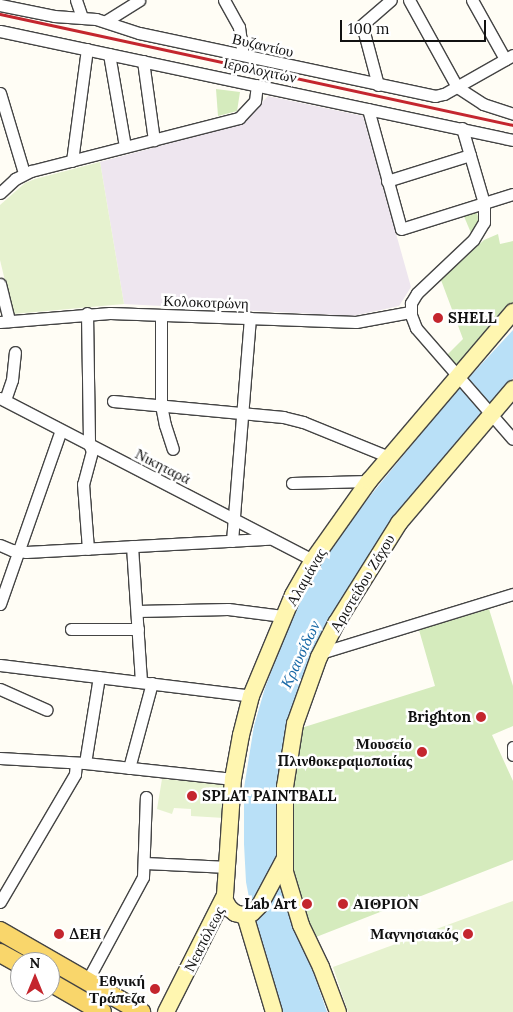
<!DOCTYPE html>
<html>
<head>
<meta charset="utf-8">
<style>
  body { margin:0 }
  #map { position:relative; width:513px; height:1012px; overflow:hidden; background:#fffdf5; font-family:Lora,serif }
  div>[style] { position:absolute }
  .industrial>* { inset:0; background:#eee6ef }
  .green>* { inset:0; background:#d5ebbd }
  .pitch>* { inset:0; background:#e6f2cf }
  .water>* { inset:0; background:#b9e0f7 }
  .roads { filter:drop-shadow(1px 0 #444) drop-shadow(-1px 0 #444) drop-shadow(0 1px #444) drop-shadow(0 -1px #444) }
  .street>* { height:11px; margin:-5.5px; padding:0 5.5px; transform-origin:5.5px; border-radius:5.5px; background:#fff }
  .secondary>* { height:16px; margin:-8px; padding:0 8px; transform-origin:8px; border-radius:8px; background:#fff6b0 }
  .primary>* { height:18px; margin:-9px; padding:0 9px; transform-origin:9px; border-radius:9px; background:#f9d66b }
  .rail>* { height:3px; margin:-1.5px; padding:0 1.5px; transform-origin:1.5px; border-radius:1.5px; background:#c4262e }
  .dots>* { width:14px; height:14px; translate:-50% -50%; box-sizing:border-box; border:2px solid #fff; border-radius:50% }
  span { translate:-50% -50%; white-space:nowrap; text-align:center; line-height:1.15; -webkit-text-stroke:5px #fff; paint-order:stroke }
  .street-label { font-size:15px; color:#111 }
  .poi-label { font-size:15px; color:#111; font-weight:700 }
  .left { translate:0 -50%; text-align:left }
  .right { translate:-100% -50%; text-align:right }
  .water-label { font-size:16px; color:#1768a6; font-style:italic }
  .north { position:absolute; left:10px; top:952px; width:50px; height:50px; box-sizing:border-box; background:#fff; border:1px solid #a0a0a0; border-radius:50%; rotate:0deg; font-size:14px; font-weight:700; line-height:20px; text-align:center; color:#111 }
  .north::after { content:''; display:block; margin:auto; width:18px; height:22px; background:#c4262e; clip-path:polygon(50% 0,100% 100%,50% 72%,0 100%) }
  .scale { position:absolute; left:340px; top:20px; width:146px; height:22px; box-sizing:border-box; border:2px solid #111; border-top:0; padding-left:6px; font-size:15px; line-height:18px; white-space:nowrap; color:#111; -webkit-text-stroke:4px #fff; paint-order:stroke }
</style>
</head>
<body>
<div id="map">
  <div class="industrial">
    <i style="clip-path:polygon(268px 96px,363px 116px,411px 287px,399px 306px,353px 316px,124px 304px,100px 162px,242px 124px)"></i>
  </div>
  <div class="green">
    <i style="clip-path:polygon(216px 89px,240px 92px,237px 111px,218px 116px)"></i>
    <i style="clip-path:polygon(476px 210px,479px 220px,471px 233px,463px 214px)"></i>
    <i style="clip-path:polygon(498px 234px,500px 244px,513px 241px,513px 304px,457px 369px,446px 356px,463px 339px,441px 280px,484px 240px)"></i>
    <i style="clip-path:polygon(489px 609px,513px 686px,513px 726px,492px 735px,513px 781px,513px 860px,311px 939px,294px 873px,291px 801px,298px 729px,435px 686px,419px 630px)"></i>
  </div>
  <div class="pitch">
    <i style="clip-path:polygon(100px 162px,124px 304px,13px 314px,0 260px,0 205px,25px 183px,35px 179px)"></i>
    <i style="clip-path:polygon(162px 779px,226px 784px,224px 818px,191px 816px,191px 809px,174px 808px,172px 814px,157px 809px)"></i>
    <i style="clip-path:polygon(513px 901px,513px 1012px,348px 1012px,333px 967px)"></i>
  </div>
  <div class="water">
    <i style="clip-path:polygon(513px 330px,513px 378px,454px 449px,297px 701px,287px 896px,327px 1012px,283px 1012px,252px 913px,246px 882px,244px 844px,244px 788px,254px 726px,265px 688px,295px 608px,324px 557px,366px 501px,451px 397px)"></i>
  </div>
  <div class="roads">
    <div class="street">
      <i style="left:76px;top:0;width:18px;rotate:71deg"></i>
      <i style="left:224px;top:0;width:31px;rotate:61deg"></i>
      <i style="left:239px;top:27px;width:28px;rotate:82deg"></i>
      <i style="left:409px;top:0;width:99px;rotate:61.1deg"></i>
      <i style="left:457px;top:87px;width:31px;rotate:33deg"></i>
      <i style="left:483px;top:104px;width:32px;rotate:18deg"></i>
      <i style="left:472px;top:0;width:68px;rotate:60.8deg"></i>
      <i style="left:0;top:5px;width:55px;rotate:11.5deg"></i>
      <i style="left:54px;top:16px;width:42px;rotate:4.1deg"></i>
      <i style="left:96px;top:19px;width:45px;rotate:18deg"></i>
      <i style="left:139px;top:33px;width:303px;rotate:12deg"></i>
      <i style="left:435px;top:96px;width:9px;rotate:-13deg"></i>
      <i style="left:444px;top:94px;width:79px;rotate:-29.5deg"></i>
      <i style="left:106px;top:21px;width:39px;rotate:-32deg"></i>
      <i style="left:0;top:31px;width:524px;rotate:12deg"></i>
      <i style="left:109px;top:54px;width:94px;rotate:80.2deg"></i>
      <i style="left:143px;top:61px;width:80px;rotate:82.1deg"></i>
      <i style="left:378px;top:85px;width:62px;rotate:-104.9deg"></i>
      <i style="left:362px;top:25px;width:38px;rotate:-41deg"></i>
      <i style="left:0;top:93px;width:84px;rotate:73.3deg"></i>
      <i style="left:368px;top:109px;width:124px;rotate:74.6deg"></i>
      <i style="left:401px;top:229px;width:117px;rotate:-17.4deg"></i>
      <i style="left:462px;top:128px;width:78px;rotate:73.7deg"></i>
      <i style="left:484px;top:203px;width:19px;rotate:90deg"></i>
      <i style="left:484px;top:222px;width:21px;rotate:121deg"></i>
      <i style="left:473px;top:240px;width:77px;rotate:136.6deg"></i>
      <i style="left:417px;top:293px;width:12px;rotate:121deg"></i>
      <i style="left:411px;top:303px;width:12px;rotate:90deg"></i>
      <i style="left:411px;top:315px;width:14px;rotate:69deg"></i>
      <i style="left:416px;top:328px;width:147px;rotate:48.9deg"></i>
      <i style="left:72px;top:161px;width:113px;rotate:-82.4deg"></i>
      <i style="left:387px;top:181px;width:87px;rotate:-17.4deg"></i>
      <i style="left:0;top:193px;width:21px;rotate:-43deg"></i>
      <i style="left:15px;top:179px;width:18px;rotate:-27deg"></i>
      <i style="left:31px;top:171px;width:215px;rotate:-14.3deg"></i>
      <i style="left:239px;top:118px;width:23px;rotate:-47deg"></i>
      <i style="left:255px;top:101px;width:16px;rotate:-83deg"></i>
      <i style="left:0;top:284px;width:38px;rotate:76deg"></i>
      <i style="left:87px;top:313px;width:131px;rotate:89.1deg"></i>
      <i style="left:89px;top:444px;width:8px;rotate:67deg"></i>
      <i style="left:92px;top:451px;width:34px;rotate:105deg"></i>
      <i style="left:83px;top:484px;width:65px;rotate:85.6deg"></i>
      <i style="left:161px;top:315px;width:90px;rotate:90deg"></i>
      <i style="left:161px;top:405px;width:20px;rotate:79deg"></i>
      <i style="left:165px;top:425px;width:25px;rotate:72deg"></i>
      <i style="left:0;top:322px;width:110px;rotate:-4.7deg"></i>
      <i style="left:110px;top:313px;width:246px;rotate:2.1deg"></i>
      <i style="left:356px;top:322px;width:55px;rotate:-10.5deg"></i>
      <i style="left:0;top:398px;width:352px;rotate:27.4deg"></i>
      <i style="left:5px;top:400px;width:21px;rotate:-71deg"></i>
      <i style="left:12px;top:380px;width:28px;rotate:-84deg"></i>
      <i style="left:113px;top:401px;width:171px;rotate:5.4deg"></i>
      <i style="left:283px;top:417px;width:21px;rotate:14deg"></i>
      <i style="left:303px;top:422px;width:93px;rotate:22.1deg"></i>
      <i style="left:292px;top:483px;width:77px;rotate:-1.5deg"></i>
      <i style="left:232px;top:541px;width:224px;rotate:-85.4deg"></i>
      <i style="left:0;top:545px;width:13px;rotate:23deg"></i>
      <i style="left:12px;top:550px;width:14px;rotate:8deg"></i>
      <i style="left:26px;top:552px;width:243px;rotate:-3.1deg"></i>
      <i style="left:132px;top:546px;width:136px;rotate:86.2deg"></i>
      <i style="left:0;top:604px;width:184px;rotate:-70.7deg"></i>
      <i style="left:137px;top:611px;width:91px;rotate:-1.3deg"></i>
      <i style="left:228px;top:609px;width:55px;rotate:7.3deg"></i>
      <i style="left:71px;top:629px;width:67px"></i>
      <i style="left:321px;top:653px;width:201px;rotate:-17.1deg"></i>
      <i style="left:0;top:665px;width:253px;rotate:7deg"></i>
      <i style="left:0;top:689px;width:51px;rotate:24.1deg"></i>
      <i style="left:513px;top:747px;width:8px;rotate:90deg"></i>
      <i style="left:0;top:758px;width:85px;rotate:3.4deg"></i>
      <i style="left:85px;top:763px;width:149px;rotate:6.2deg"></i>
      <i style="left:85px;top:763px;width:87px;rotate:-80.8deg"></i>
      <i style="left:129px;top:768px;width:88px;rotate:-74.9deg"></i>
      <i style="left:145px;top:863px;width:83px;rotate:2.8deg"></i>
      <i style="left:0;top:902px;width:148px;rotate:-59.6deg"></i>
      <i style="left:75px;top:774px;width:11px;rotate:-85deg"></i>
      <i style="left:87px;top:981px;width:118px;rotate:-61.7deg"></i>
      <i style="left:143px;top:877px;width:80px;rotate:-87.9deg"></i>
    </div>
    <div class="secondary">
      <i style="left:224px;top:899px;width:10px;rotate:61deg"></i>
      <i style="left:229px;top:908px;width:8px;rotate:40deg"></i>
      <i style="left:235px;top:913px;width:7px;rotate:16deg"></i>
      <i style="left:242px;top:915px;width:10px;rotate:-11deg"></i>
      <i style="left:252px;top:913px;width:11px;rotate:-45deg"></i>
      <i style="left:260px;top:905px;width:51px;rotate:-61.9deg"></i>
      <i style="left:245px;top:915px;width:101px;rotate:73.4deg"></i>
      <i style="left:166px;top:1012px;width:131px;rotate:-63.2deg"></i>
      <i style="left:225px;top:895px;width:116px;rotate:-86.1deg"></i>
      <i style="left:233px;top:779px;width:45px;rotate:-79.7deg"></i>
      <i style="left:241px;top:735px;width:40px;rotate:-75.6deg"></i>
      <i style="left:251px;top:696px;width:109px;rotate:-67.4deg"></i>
      <i style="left:293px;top:595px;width:40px;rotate:-60.3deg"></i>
      <i style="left:313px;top:560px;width:97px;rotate:-54.7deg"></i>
      <i style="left:369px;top:481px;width:222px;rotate:-49.6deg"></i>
      <i style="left:338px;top:1012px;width:48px;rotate:-110.7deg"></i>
      <i style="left:321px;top:967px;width:47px;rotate:-115.5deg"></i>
      <i style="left:301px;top:925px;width:55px;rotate:-106.8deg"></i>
      <i style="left:285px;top:872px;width:85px;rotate:-90deg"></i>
      <i style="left:285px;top:787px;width:64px;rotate:-81deg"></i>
      <i style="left:295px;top:724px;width:71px;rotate:-70.3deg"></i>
      <i style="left:319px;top:657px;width:39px;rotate:-63deg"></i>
      <i style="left:337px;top:622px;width:117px;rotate:-57.9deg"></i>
      <i style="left:399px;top:523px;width:176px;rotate:-49.6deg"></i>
    </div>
    <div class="primary">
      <i style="left:0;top:931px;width:163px;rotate:29.9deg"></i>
      <i style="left:0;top:953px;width:23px;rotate:29deg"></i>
      <i style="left:50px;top:982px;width:60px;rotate:30deg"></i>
    </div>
  </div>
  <div class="rail">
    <i style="left:0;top:14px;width:525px;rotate:12.21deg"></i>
  </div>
  <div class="dots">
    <i style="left:438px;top:318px;background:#c4262e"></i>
    <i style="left:481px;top:717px;background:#c4262e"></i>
    <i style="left:422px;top:752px;background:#c4262e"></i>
    <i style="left:192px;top:796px;background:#c4262e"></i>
    <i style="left:307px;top:904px;background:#c4262e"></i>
    <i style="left:343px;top:904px;background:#c4262e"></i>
    <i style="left:59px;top:934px;background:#c4262e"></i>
    <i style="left:468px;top:934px;background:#c4262e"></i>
    <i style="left:155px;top:989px;background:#c4262e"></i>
  </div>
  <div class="street-label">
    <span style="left:263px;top:45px;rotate:13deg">Βυζαντίου</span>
    <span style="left:260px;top:70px;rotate:12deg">Ιερολοχιτών</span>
    <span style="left:206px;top:302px;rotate:2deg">Κολοκοτρώνη</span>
    <span style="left:163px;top:466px;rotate:27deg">Νικηταρά</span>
    <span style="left:306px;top:577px;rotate:-60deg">Αλαμάνας</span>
    <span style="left:362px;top:583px;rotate:-59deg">Αριστείδου Ζάχου</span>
    <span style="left:204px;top:939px;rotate:-63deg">Νεαπόλεως</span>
  </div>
  <div class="poi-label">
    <span class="left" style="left:448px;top:318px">SHELL</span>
    <span class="right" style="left:471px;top:717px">Brighton</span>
    <span class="right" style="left:412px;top:752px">Μουσείο<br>Πλινθοκεραμοποιίας</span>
    <span class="left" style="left:202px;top:796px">SPLAT PAINTBALL</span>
    <span class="right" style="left:297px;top:904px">Lab Art</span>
    <span class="left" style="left:353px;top:904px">ΑΙΘΡΙΟΝ</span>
    <span class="left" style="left:69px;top:934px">ΔΕΗ</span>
    <span class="right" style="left:458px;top:934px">Μαγνησιακός</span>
    <span class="right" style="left:145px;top:989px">Εθνική<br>Τράπεζα</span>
  </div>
  <div class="water-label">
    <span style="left:300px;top:654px;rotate:-65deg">Κραυσίδων</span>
  </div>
  <div class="north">N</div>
  <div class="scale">100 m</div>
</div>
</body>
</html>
